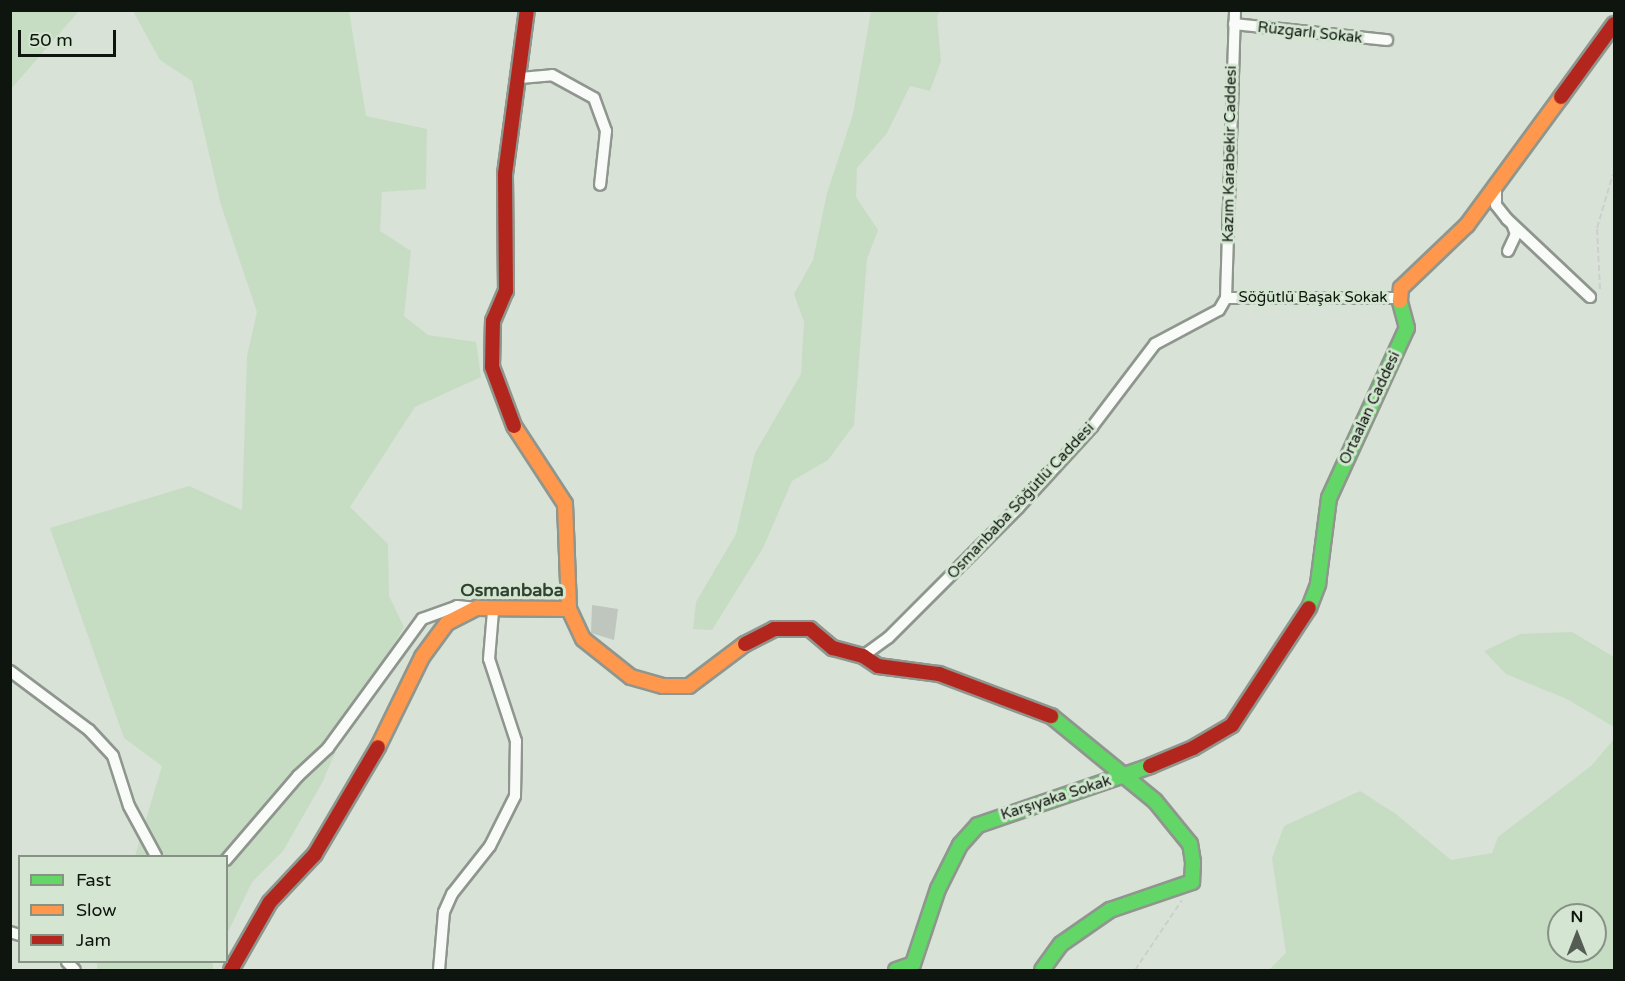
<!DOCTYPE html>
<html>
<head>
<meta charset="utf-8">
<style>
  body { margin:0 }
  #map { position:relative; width:1625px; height:981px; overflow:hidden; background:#d8e2d7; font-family:"Varela Round",sans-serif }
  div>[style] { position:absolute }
  .green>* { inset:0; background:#c6ddc4; transform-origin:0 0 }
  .building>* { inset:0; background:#bfc6be }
  .path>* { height:2px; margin-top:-1px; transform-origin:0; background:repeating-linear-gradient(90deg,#cdcfcd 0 6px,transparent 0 9px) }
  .roads { filter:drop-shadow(2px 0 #8f968e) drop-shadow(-2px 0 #8f968e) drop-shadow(0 2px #8f968e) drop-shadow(0 -2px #8f968e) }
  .street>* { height:10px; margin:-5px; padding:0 5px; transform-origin:5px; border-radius:5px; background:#f9fbf9 }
  .fast>* { height:14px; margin:-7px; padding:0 7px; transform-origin:7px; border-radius:7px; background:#63d668 }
  .slow>* { height:14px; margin:-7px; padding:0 7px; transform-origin:7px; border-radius:7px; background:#ff974d }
  .jam>* { height:14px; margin:-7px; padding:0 7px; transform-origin:7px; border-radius:7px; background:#b3261e }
  span { translate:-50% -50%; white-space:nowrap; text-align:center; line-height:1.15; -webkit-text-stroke:6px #d4e6d2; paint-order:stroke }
  .street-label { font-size:15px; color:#0e140e }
  .quarter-label { font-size:18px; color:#324131; font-weight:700 }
  .frame { position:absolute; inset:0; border:12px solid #0e140e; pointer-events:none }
  .legend { position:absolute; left:18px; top:855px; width:210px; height:108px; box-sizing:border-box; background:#d4e6d2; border:2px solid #859284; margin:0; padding:8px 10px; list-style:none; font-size:18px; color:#0e140e }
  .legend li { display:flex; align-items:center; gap:12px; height:30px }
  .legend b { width:30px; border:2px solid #859284 }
  .north { position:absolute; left:1547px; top:903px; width:60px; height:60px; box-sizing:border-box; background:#d4e6d2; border:2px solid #859284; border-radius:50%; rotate:0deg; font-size:16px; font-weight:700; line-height:24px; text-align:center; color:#0e140e }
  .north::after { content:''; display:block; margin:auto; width:21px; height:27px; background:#555c54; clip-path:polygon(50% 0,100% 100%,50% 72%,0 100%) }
  .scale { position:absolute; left:18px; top:30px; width:98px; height:27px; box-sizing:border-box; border:3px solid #0e140e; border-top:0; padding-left:8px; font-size:18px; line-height:21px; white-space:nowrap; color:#0e140e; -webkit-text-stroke:4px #d4e6d2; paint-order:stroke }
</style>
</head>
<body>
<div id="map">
  <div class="green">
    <i style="clip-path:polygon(11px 10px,79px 11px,11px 89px,10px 11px)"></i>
    <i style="clip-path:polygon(133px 11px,349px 11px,366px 116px,427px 129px,426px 189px,382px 192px,380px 231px,411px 251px,404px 316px,428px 335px,476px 342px,481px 377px,415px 407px,350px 507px,388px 544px,389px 596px,404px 627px,355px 707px,322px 783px,283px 851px,252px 882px,227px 934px,226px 856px,135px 856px,162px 766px,124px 738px,50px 528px,189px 486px,242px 510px,247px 356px,257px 312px,221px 205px,192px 81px,160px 60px)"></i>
    <i style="clip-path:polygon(871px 11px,940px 11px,937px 17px,941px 61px,930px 91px,910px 86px,887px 133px,857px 168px,856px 197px,878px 230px,867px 259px,854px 425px,828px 460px,792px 481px,763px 548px,712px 630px,693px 629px,696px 602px,736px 534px,755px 453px,801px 374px,804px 322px,794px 294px,813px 260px,827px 193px,853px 114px)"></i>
    <i style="clip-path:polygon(1572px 632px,1614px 657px,1614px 727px,1567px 699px,1506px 674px,1484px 651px,1520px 634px)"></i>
    <i style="clip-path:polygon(evenodd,1614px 739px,1614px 970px,1269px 970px,1286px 953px,1272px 858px,1284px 826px,1360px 791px,1396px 814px,1451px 860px,1492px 853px,1498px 837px,1591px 766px,1614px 739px,1559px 915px,1595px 915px,1595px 951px,1559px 951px,1559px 915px)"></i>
    <i style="left:97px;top:962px;width:116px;height:8px"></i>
  </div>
  <div class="building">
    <i style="clip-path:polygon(592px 605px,618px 609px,614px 640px,591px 633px)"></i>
  </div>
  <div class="path">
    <i style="left:1600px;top:289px;width:61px;rotate:-92.8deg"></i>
    <i style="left:1597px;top:228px;width:56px;rotate:-73.5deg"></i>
    <i style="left:1135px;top:970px;width:84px;rotate:-56.1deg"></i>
  </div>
  <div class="roads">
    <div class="street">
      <i style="left:1234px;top:24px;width:154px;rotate:6deg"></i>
      <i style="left:520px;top:78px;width:32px;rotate:-5deg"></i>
      <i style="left:552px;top:75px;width:48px;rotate:28.7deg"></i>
      <i style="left:594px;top:98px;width:35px;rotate:70deg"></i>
      <i style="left:606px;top:131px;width:54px;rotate:96.3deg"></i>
      <i style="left:1496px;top:188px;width:17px;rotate:90deg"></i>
      <i style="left:1496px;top:205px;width:18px;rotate:52deg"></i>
      <i style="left:1507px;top:219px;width:114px;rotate:43.2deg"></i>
      <i style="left:1508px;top:251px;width:19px;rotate:-65deg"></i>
      <i style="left:1516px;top:234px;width:9px;rotate:-111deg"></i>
      <i style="left:1226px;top:298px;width:173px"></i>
      <i style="left:863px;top:656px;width:31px;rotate:-36deg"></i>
      <i style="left:888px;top:638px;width:184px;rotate:-45deg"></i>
      <i style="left:1018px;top:508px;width:110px;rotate:-47.6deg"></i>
      <i style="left:1092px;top:427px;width:104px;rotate:-52.8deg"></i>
      <i style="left:1155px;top:344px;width:72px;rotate:-28deg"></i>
      <i style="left:1219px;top:310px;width:14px;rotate:-60deg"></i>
      <i style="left:1226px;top:298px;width:288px;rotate:-88.2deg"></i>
      <i style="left:10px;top:671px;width:99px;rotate:36.8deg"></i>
      <i style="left:89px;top:730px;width:35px;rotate:47deg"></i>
      <i style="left:113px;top:756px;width:52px;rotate:72.3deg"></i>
      <i style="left:129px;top:806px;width:57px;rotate:61.6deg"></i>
      <i style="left:226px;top:860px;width:111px;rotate:-49.4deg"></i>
      <i style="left:298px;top:776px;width:41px;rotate:-43deg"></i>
      <i style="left:328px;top:748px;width:160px;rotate:-53.9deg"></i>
      <i style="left:422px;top:619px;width:37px;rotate:-20deg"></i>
      <i style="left:457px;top:606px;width:20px;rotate:6deg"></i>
      <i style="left:10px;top:932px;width:10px;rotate:17deg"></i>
      <i style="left:67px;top:962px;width:11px;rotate:45deg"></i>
      <i style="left:439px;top:970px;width:58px;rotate:-85.1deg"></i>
      <i style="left:444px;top:912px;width:20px;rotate:-66deg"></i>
      <i style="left:452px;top:894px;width:61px;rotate:-51.6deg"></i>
      <i style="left:490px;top:846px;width:56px;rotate:-63.4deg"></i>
      <i style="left:515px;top:796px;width:55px;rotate:-89deg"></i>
      <i style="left:516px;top:741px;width:86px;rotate:-108.2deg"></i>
      <i style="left:489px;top:659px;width:48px;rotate:-85.2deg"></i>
    </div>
    <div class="fast">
      <i style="left:1309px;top:608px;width:26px;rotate:-69deg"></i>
      <i style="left:1318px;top:584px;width:87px;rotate:-82.7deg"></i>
      <i style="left:1329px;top:498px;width:187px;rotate:-65.4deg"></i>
      <i style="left:1407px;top:328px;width:28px;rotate:-105deg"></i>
      <i style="left:896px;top:970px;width:18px;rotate:-19deg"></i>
      <i style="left:913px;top:964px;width:79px;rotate:-71.6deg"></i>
      <i style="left:938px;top:889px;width:49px;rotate:-63.4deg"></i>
      <i style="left:960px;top:845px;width:27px;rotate:-48deg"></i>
      <i style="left:978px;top:825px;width:182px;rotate:-18.9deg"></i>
      <i style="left:1042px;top:970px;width:32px;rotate:-54deg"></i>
      <i style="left:1061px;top:944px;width:60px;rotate:-34.8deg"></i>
      <i style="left:1110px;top:910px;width:87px;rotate:-18.9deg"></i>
      <i style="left:1192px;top:882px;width:20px;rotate:-87deg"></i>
      <i style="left:1193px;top:862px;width:18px;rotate:-99deg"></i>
      <i style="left:1190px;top:844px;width:55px;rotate:-129.1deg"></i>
      <i style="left:1155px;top:801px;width:134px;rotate:-140.7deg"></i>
    </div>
    <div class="slow">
      <i style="left:1400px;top:301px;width:13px;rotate:-86deg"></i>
      <i style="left:1401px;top:288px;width:91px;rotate:-43.7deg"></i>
      <i style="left:1467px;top:225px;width:159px;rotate:-53.7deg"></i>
      <i style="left:514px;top:426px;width:93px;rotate:56.8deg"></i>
      <i style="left:565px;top:504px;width:105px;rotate:87.8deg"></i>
      <i style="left:569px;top:609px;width:33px;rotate:65deg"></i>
      <i style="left:583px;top:639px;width:61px;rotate:38.4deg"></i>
      <i style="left:631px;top:677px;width:33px;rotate:16deg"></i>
      <i style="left:663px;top:686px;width:26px"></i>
      <i style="left:689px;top:686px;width:70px;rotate:-36.9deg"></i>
      <i style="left:378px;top:747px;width:100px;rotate:-63.9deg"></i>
      <i style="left:422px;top:657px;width:42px;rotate:-53.7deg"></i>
      <i style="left:447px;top:623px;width:34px;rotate:-27deg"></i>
      <i style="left:477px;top:608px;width:92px;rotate:0.6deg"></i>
    </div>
    <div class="jam">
      <i style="left:1561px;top:97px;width:90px;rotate:-54deg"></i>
      <i style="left:514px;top:426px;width:63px;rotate:-110.4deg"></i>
      <i style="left:492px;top:367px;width:46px;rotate:-88.8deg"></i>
      <i style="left:493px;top:321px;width:33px;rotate:-67deg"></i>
      <i style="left:506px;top:291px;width:117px;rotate:-90.5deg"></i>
      <i style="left:505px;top:174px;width:165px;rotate:-82.4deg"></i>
      <i style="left:745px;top:644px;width:33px;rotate:-27deg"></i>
      <i style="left:774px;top:629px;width:36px"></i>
      <i style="left:810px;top:629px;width:30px;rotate:40deg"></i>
      <i style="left:833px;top:648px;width:31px;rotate:15deg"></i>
      <i style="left:863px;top:656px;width:18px;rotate:34deg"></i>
      <i style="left:878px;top:666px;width:62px;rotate:7.5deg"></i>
      <i style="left:939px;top:674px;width:120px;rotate:20.6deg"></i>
      <i style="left:1150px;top:766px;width:47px;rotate:-22.7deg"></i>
      <i style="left:1193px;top:748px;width:45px;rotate:-30.5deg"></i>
      <i style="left:1232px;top:725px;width:140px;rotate:-56.7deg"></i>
      <i style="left:231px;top:970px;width:78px;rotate:-60.2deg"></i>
      <i style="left:270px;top:902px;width:66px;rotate:-46.8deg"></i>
      <i style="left:315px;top:854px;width:124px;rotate:-59.5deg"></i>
    </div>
  </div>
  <div class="street-label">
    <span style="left:1310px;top:33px;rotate:6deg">Rüzgarlı Sokak</span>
    <span style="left:1230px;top:154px;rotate:-89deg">Kazım Karabekir Caddesi</span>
    <span style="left:1313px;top:298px">Söğütlü Başak Sokak</span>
    <span style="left:1370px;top:408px;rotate:-65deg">Ortaalan Caddesi</span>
    <span style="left:1021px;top:501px;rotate:-47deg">Osmanbaba Söğütlü Caddesi</span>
    <span style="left:1056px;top:798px;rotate:-18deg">Karşıyaka Sokak</span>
  </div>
  <div class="quarter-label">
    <span style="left:512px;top:590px">Osmanbaba</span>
  </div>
  <div class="frame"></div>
  <ul class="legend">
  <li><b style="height:8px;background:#63d668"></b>Fast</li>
  <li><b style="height:8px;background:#ff974d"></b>Slow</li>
  <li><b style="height:8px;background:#b3261e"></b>Jam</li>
  </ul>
  <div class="north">N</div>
  <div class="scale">50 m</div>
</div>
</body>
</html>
